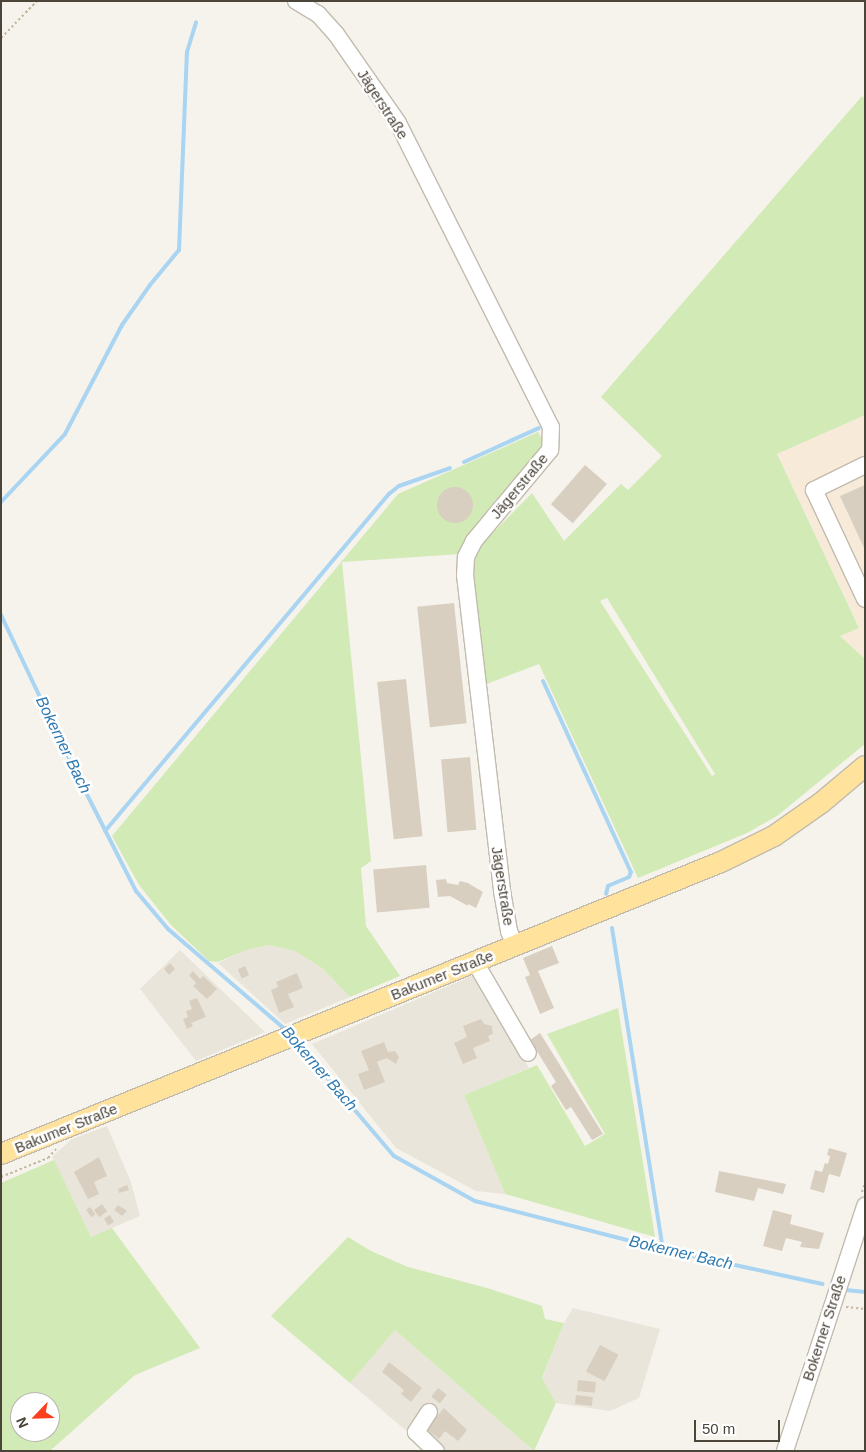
<!DOCTYPE html>
<html>
<head>
<meta charset="utf-8">
<style>
  body { margin:0 }
  #map { position:relative; width:866px; height:1452px; overflow:hidden; background:#f6f3ec; font-family:Helvetica,sans-serif }
  div>[style] { position:absolute }
  .residential>* { inset:0; background:#eae5da }
  .commercial>* { inset:0; background:#f7ead8 }
  .green>* { inset:0; background:#d2eab5 }
  .stream>* { height:4px; margin:-2px; padding:0 2px; transform-origin:2px; border-radius:2px; background:#a9d4f2 }
  .building>* { inset:0; background:#d8cfc1; transform-origin:0 0 }
  .round { border-radius:50% }
  .path>* { height:2px; margin-top:-1px; transform-origin:0; background:repeating-linear-gradient(90deg,#c4b79f 0 2.5px,transparent 0 5px) }
  .roads { filter:drop-shadow(1px 0 #c2bbae) drop-shadow(-1px 0 #c2bbae) drop-shadow(0 1px #c2bbae) drop-shadow(0 -1px #c2bbae) }
  .minor>* { height:16px; margin:-8px; padding:0 8px; transform-origin:8px; border-radius:8px; background:#fff }
  .major>* { height:20px; margin:-10px; padding:0 10px; transform-origin:10px; border-radius:10px; background:#ffe39c }
  span { translate:-50% -50%; white-space:nowrap; text-align:center; line-height:1.15; -webkit-text-stroke:5px #fff; paint-order:stroke }
  .street-label { font-size:15px; color:#4b4439 }
  .water-label { font-size:16px; color:#2e7ab2; font-style:italic }
  .frame { position:absolute; inset:0; border:2px solid #4b4439; pointer-events:none }
  .north { position:absolute; left:10px; top:1392px; width:50px; height:50px; box-sizing:border-box; background:#fff; border:1px solid #b7b4b0; border-radius:50%; rotate:246deg; font-size:14px; font-weight:700; line-height:20px; text-align:center; color:#4b4439 }
  .north::after { content:''; display:block; margin:auto; width:18px; height:22px; background:#fc3f1d; clip-path:polygon(50% 0,100% 100%,50% 72%,0 100%) }
  .scale { position:absolute; left:694px; top:1420px; width:86px; height:22px; box-sizing:border-box; border:2px solid #4b4439; border-top:0; padding-left:6px; font-size:15px; line-height:18px; white-space:nowrap; color:#4b4439; -webkit-text-stroke:4px #fff; paint-order:stroke }
</style>
</head>
<body>
<div id="map">
  <div class="residential">
    <i style="clip-path:polygon(269px 945px,295px 951px,322px 968px,350px 997px,285px 1024px,218px 963px,246px 950px)"></i>
    <i style="clip-path:polygon(180px 950px,265px 1032px,196px 1061px,140px 989px)"></i>
    <i style="clip-path:polygon(474px 975px,529px 1068px,464px 1095px,505px 1194px,476px 1191px,396px 1148px,312px 1044px)"></i>
    <i style="clip-path:polygon(107px 1126px,131px 1182px,140px 1216px,91px 1237px,52px 1157px,72px 1139px)"></i>
    <i style="clip-path:polygon(573px 1308px,660px 1329px,639px 1398px,610px 1411px,556px 1403px,542px 1379px,564px 1323px)"></i>
    <i style="clip-path:polygon(395px 1330px,534px 1451px,430px 1451px,350px 1383px)"></i>
  </div>
  <div class="commercial">
    <i style="clip-path:polygon(865px 415px,865px 659px,840px 636px,859px 627px,777px 454px)"></i>
  </div>
  <div class="green">
    <i style="clip-path:polygon(evenodd,862px 96px,865px 99px,865px 415px,777px 454px,859px 628px,840px 636px,865px 659px,865px 744px,777px 816px,747px 833px,638px 878px,539px 664px,484px 685px,470px 573px,474px 556px,482px 544px,532px 493px,564px 541px,621px 484px,628px 490px,662px 456px,601px 397px,862px 96px,607px 598px,715px 774px,712px 776px,600px 601px,607px 598px)"></i>
    <i style="clip-path:polygon(538px 432px,544px 443px,472px 534px,460px 554px,342px 562px,371px 861px,361px 868px,366px 926px,400px 976px,350px 997px,322px 968px,295px 951px,269px 945px,246px 950px,218px 962px,209px 961px,171px 925px,139px 885px,112px 836px,398px 494px)"></i>
    <i style="clip-path:polygon(618px 1008px,655px 1237px,505px 1194px,464px 1095px,537px 1065px,585px 1146px,605px 1134px,547px 1034px)"></i>
    <i style="clip-path:polygon(evenodd,54px 1160px,91px 1237px,112px 1228px,200px 1348px,135px 1375px,50px 1451px,1px 1451px,1px 1183px,54px 1160px,20px 1402px,50px 1402px,50px 1432px,20px 1432px,20px 1402px)"></i>
    <i style="clip-path:polygon(348px 1237px,371px 1251px,408px 1267px,487px 1288px,542px 1306px,545px 1319px,564px 1323px,542px 1378px,556px 1403px,534px 1451px,395px 1330px,350px 1383px,271px 1316px)"></i>
  </div>
  <div class="stream">
    <i style="left:464px;top:462px;width:82px;rotate:-24.4deg"></i>
    <i style="left:1px;top:502px;width:93px;rotate:-46.7deg"></i>
    <i style="left:65px;top:434px;width:123px;rotate:-62.4deg"></i>
    <i style="left:122px;top:325px;width:49px;rotate:-55deg"></i>
    <i style="left:150px;top:285px;width:45px;rotate:-50.4deg"></i>
    <i style="left:179px;top:250px;width:198px;rotate:-87.7deg"></i>
    <i style="left:187px;top:52px;width:31px;rotate:-73deg"></i>
    <i style="left:1px;top:615px;width:170px;rotate:64.6deg"></i>
    <i style="left:74px;top:769px;width:137px;rotate:63.1deg"></i>
    <i style="left:136px;top:891px;width:50px;rotate:49.9deg"></i>
    <i style="left:168px;top:929px;width:158px;rotate:40.6deg"></i>
    <i style="left:543px;top:681px;width:210px;rotate:65.3deg"></i>
    <i style="left:631px;top:872px;width:5px;rotate:112deg"></i>
    <i style="left:629px;top:877px;width:23px;rotate:157deg"></i>
    <i style="left:608px;top:886px;width:8px;rotate:104deg"></i>
    <i style="left:105px;top:831px;width:441px;rotate:-49.9deg"></i>
    <i style="left:389px;top:494px;width:13px;rotate:-39deg"></i>
    <i style="left:399px;top:486px;width:54px;rotate:-19.4deg"></i>
    <i style="left:612px;top:928px;width:325px;rotate:81deg"></i>
    <i style="left:296px;top:1041px;width:151px;rotate:49.6deg"></i>
    <i style="left:394px;top:1156px;width:93px;rotate:29.1deg"></i>
    <i style="left:475px;top:1201px;width:201px;rotate:14.4deg"></i>
    <i style="left:670px;top:1251px;width:156px;rotate:12.2deg"></i>
    <i style="left:846px;top:1290px;width:19px;rotate:6deg"></i>
  </div>
  <div class="building">
    <i style="left:585px;top:465px;width:29px;height:52px;rotate:41deg"></i>
    <i style="clip-path:polygon(865px 485px,865px 550px,840px 496px)"></i>
    <i class="round" style="left:437px;top:487px;width:36px;height:36px"></i>
    <i style="left:454px;top:603px;width:121px;height:37px;rotate:84deg"></i>
    <i style="left:406px;top:679px;width:158px;height:29px;rotate:84deg"></i>
    <i style="left:470px;top:757px;width:73px;height:29px;rotate:85deg"></i>
    <i style="left:426px;top:865px;width:43px;height:53px;rotate:85deg"></i>
    <i style="clip-path:polygon(446px 879px,447px 883px,458px 885px,460px 881px,468px 883px,483px 892px,476px 908px,468px 904px,468px 906px,450px 896px,438px 897px,436px 880px)"></i>
    <i style="clip-path:polygon(552px 946px,559px 963px,538px 971px,554px 1008px,540px 1014px,525px 977px,530px 975px,523px 958px)"></i>
    <i style="clip-path:polygon(170px 963px,175px 969px,169px 975px,164px 969px)"></i>
    <i style="left:245px;top:966px;width:10px;height:8px;rotate:66deg"></i>
    <i style="clip-path:polygon(193px 971px,200px 979px,203px 976px,217px 989px,207px 999px,193px 986px,196px 983px,189px 975px)"></i>
    <i style="clip-path:polygon(297px 973px,303px 988px,288px 994px,294px 1007px,279px 1013px,271px 990px,278px 987px,276px 982px)"></i>
    <i style="clip-path:polygon(197px 998px,206px 1017px,191px 1023px,193px 1026px,187px 1029px,183px 1019px,188px 1017px,186px 1011px,192px 1009px,189px 1001px)"></i>
    <i style="clip-path:polygon(481px 1019px,484px 1024px,492px 1026px,493px 1034px,488px 1036px,490px 1041px,473px 1048px,477px 1058px,463px 1064px,454px 1043px,467px 1037px,463px 1026px)"></i>
    <i style="clip-path:polygon(540px 1033px,603px 1134px,592px 1140px,571px 1107px,566px 1110px,551px 1086px,556px 1082px,530px 1040px)"></i>
    <i style="clip-path:polygon(384px 1042px,388px 1052px,395px 1051px,399px 1057px,396px 1064px,387px 1058px,377px 1062px,385px 1082px,364px 1090px,358px 1074px,369px 1070px,361px 1051px)"></i>
    <i style="clip-path:polygon(829px 1148px,847px 1153px,840px 1177px,829px 1174px,824px 1193px,810px 1189px,815px 1170px,822px 1172px,825px 1163px,828px 1164px,830px 1156px,827px 1155px)"></i>
    <i style="clip-path:polygon(99px 1157px,107px 1176px,94px 1182px,99px 1194px,88px 1199px,74px 1172px)"></i>
    <i style="clip-path:polygon(719px 1171px,786px 1184px,783px 1194px,758px 1188px,754px 1201px,715px 1192px)"></i>
    <i style="clip-path:polygon(127px 1185px,129px 1190px,119px 1193px,118px 1189px)"></i>
    <i style="left:102px;top:1204px;width:9px;height:10px;rotate:54deg"></i>
    <i style="clip-path:polygon(118px 1205px,127px 1211px,122px 1216px,114px 1210px)"></i>
    <i style="left:90px;top:1207px;width:9px;height:5px;rotate:54deg"></i>
    <i style="clip-path:polygon(773px 1210px,792px 1215px,790px 1224px,824px 1233px,819px 1249px,800px 1247px,802px 1242px,786px 1238px,782px 1251px,763px 1246px)"></i>
    <i style="left:110px;top:1215px;width:8px;height:7px;rotate:60deg"></i>
    <i style="left:600px;top:1345px;width:21px;height:30px;rotate:28deg"></i>
    <i style="clip-path:polygon(389px 1362px,422px 1388px,411px 1402px,401px 1394px,404px 1390px,382px 1372px)"></i>
    <i style="left:578px;top:1380px;width:18px;height:11px;rotate:6deg"></i>
    <i style="left:438px;top:1388px;width:11px;height:11px;rotate:38deg"></i>
    <i style="left:576px;top:1395px;width:17px;height:9px;rotate:7deg"></i>
    <i style="clip-path:polygon(444px 1408px,467px 1430px,458px 1441px,445px 1431px,439px 1439px,426px 1429px)"></i>
  </div>
  <div class="path">
    <i style="left:1px;top:38px;width:52px;rotate:-45.8deg"></i>
    <i style="left:1px;top:1177px;width:51px;rotate:-22deg"></i>
    <i style="left:48px;top:1158px;width:12px;rotate:-48deg"></i>
    <i style="left:862px;top:1192px;width:10px;rotate:-73deg"></i>
    <i style="left:846px;top:1307px;width:19px;rotate:6deg"></i>
  </div>
  <div class="roads">
    <div class="minor">
      <i style="left:296px;top:1px;width:26px;rotate:31deg"></i>
      <i style="left:318px;top:14px;width:27px;rotate:48deg"></i>
      <i style="left:336px;top:34px;width:108px;rotate:55.1deg"></i>
      <i style="left:398px;top:123px;width:340px;rotate:63.3deg"></i>
      <i style="left:551px;top:427px;width:23px;rotate:92deg"></i>
      <i style="left:550px;top:450px;width:119px;rotate:129.9deg"></i>
      <i style="left:474px;top:541px;width:18px;rotate:117deg"></i>
      <i style="left:466px;top:557px;width:18px;rotate:93deg"></i>
      <i style="left:465px;top:575px;width:318px;rotate:83.3deg"></i>
      <i style="left:502px;top:891px;width:41px;rotate:80.1deg"></i>
      <i style="left:509px;top:931px;width:16px;rotate:68deg"></i>
      <i style="left:865px;top:465px;width:57px;rotate:153.9deg"></i>
      <i style="left:814px;top:490px;width:120px;rotate:64.9deg"></i>
      <i style="left:475px;top:962px;width:105px;rotate:59.8deg"></i>
      <i style="left:429px;top:1412px;width:24px;rotate:123deg"></i>
      <i style="left:416px;top:1432px;width:28px;rotate:44deg"></i>
      <i style="left:785px;top:1451px;width:258px;rotate:-71.9deg"></i>
    </div>
    <div class="major">
      <i style="left:1px;top:1154px;width:777px;rotate:-22.08deg"></i>
      <i style="left:721px;top:862px;width:59px;rotate:-26.1deg"></i>
      <i style="left:774px;top:836px;width:57px;rotate:-35.1deg"></i>
      <i style="left:821px;top:803px;width:57px;rotate:-40.1deg"></i>
    </div>
  </div>
  <div class="street-label">
    <span style="left:383px;top:104px;rotate:57deg">Jägerstraße</span>
    <span style="left:519px;top:486px;rotate:-50deg">Jägerstraße</span>
    <span style="left:503px;top:886px;rotate:81deg">Jägerstraße</span>
    <span style="left:442px;top:975px;rotate:-22deg">Bakumer Straße</span>
    <span style="left:66px;top:1128px;rotate:-22deg">Bakumer Straße</span>
    <span style="left:824px;top:1328px;rotate:-72deg">Bokerner Straße</span>
  </div>
  <div class="water-label">
    <span style="left:63px;top:745px;rotate:64deg">Bokerner Bach</span>
    <span style="left:319px;top:1069px;rotate:49deg">Bokerner Bach</span>
    <span style="left:681px;top:1253px;rotate:13deg">Bokerner Bach</span>
  </div>
  <div class="frame"></div>
  <div class="north">N</div>
  <div class="scale">50 m</div>
</div>
</body>
</html>
